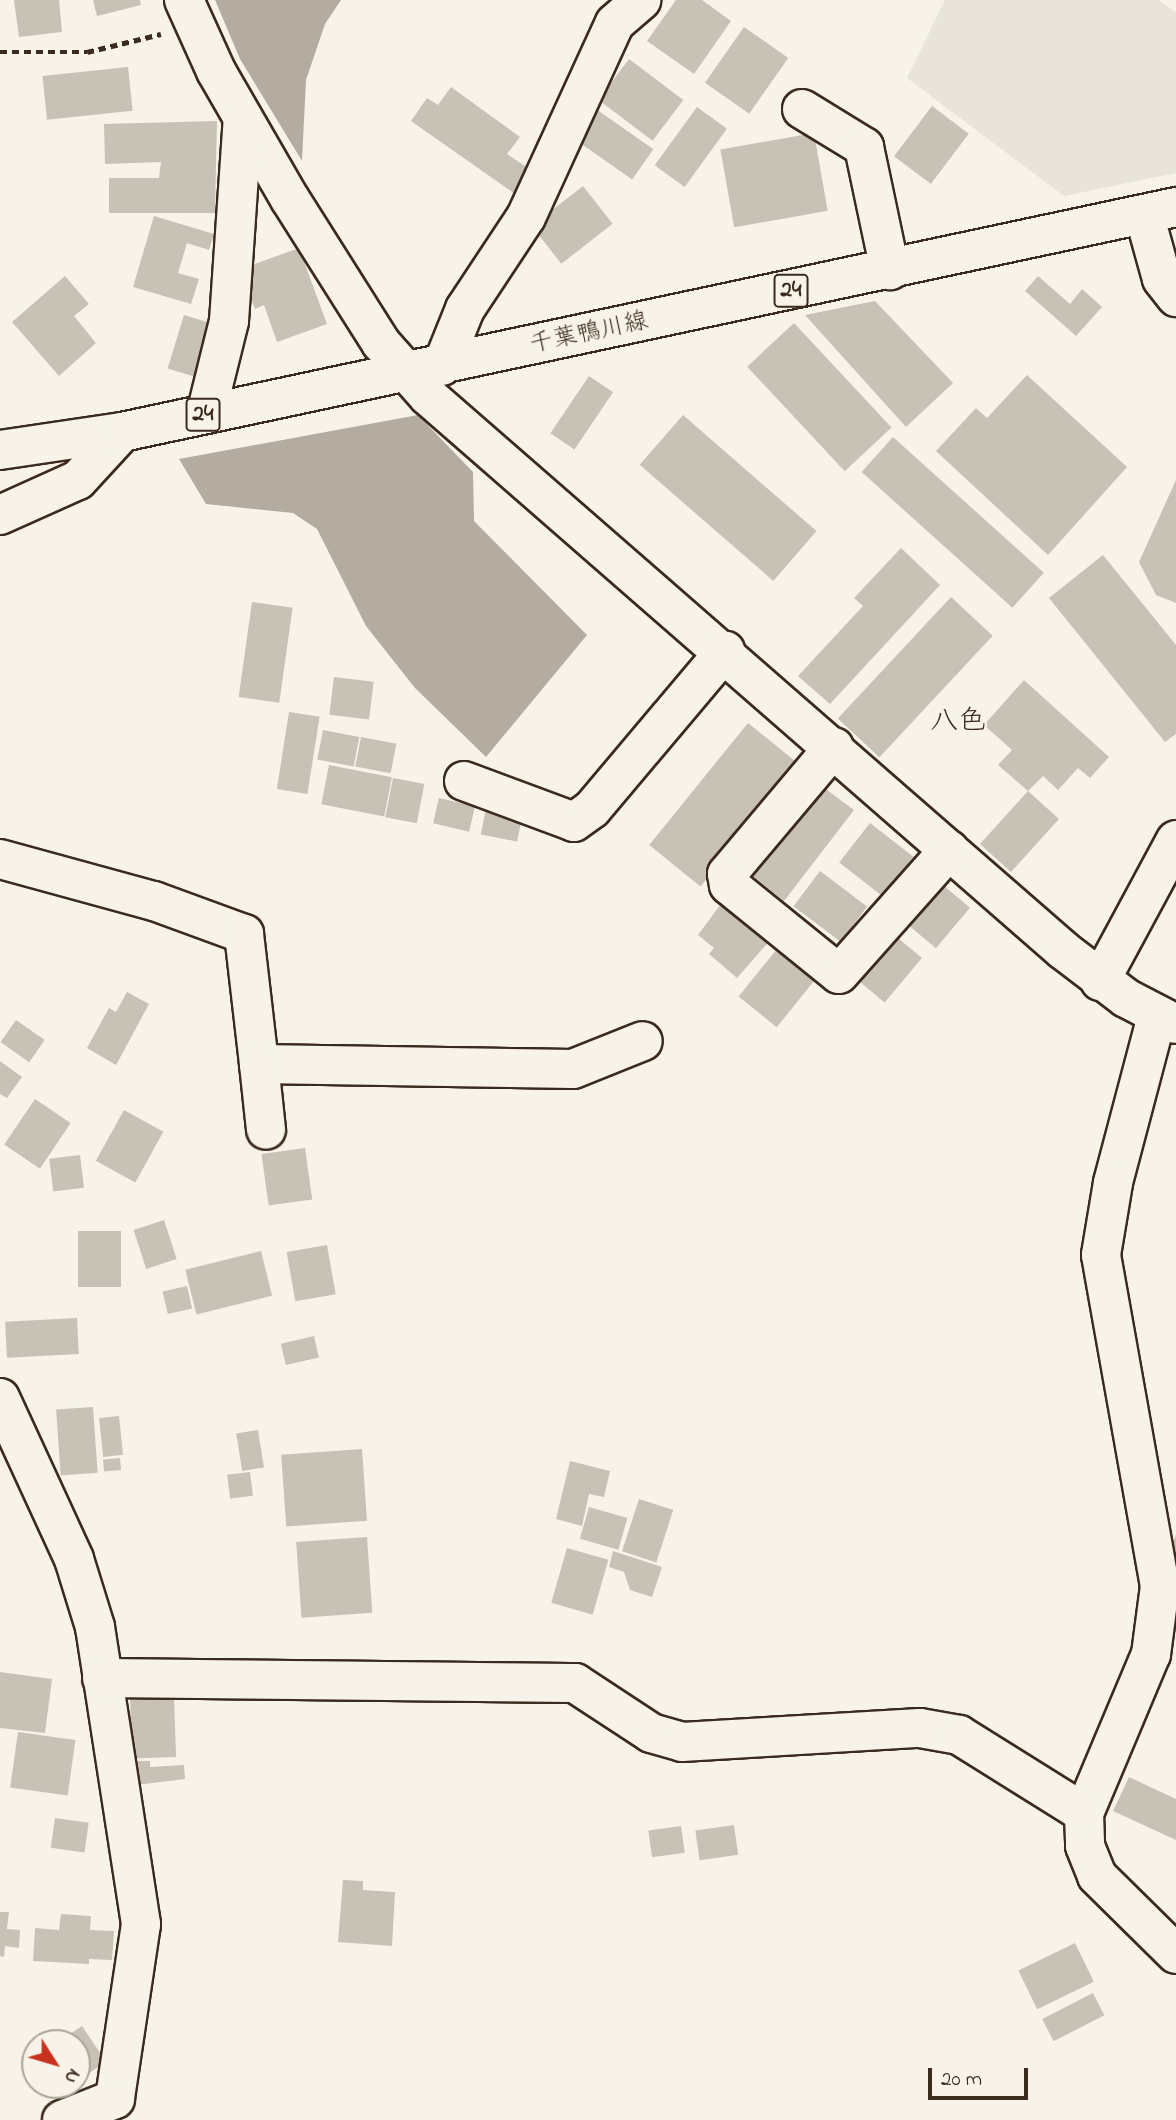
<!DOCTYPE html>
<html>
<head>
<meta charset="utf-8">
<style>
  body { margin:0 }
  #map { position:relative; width:1176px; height:2120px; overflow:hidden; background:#f7f3e8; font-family:"Indie Flower","Klee One",sans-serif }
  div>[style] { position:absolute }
  .built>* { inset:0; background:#e9e4d9 }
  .water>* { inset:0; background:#b4aca0 }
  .building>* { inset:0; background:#c8c1b6; transform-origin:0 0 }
  .path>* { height:4.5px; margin-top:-2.25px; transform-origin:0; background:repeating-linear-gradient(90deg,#3b2a1e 0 7px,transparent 0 12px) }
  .roads { filter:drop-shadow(2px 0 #3b2a1e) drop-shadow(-2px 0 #3b2a1e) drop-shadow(0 2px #3b2a1e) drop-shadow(0 -2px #3b2a1e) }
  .minor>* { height:38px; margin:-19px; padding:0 19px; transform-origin:19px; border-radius:19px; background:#f7f3e8 }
  .major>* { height:38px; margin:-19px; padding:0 19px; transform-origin:19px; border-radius:19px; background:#f7f3e8 }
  span { translate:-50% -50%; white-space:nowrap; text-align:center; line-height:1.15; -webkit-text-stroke:5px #f7f3e8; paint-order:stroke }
  .shield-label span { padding:2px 5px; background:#f7f3e8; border:2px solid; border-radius:5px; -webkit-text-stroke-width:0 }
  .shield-label { font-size:23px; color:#3b2a1e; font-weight:700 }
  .street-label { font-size:24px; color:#3b2a1e }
  .quarter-label { font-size:28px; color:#3b2a1e }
  .north { position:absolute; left:21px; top:2029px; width:70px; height:70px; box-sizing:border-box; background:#f7f3e8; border:2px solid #aca397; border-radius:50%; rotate:127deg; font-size:19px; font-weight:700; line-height:28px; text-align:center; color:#3b2a1e }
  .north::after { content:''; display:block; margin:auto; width:24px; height:32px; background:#c8321e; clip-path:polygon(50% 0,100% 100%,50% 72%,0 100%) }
  .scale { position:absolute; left:928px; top:2068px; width:100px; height:32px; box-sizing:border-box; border:4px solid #3b2a1e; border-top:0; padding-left:9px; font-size:21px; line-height:24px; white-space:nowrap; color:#3b2a1e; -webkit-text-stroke:5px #f7f3e8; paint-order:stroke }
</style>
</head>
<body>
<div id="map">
  <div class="built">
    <i style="clip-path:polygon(945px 0,1158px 0,1176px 12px,1176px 173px,1064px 196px,907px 78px)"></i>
  </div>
  <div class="water">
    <i style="clip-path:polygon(215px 0,341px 0,325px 24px,306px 80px,302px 161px,240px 59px)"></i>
    <i style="clip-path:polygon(418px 415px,473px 472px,474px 521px,587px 635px,486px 757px,415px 688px,366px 626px,317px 529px,293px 513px,206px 504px,179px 459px)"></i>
  </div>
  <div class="building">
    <i style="clip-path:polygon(14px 0,59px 0,62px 32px,19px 37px)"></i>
    <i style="clip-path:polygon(93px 0,140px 0,141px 5px,97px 16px)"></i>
    <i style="clip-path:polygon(676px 0,702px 0,731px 21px,694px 74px,647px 41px)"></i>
    <i style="left:744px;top:27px;width:54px;height:68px;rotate:35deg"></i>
    <i style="left:629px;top:59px;width:68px;height:51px;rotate:37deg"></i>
    <i style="left:128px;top:67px;width:44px;height:86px;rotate:84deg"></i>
    <i style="clip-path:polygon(451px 87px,520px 137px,507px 154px,531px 170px,515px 194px,411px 121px,427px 98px,438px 105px)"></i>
    <i style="left:932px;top:106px;width:46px;height:63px;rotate:37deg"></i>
    <i style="left:697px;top:107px;width:37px;height:72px;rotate:36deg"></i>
    <i style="left:596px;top:109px;width:70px;height:37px;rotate:35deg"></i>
    <i style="clip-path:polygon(217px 121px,215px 213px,109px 213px,109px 178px,159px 178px,161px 162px,105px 164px,104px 124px)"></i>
    <i style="left:814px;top:133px;width:79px;height:95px;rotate:80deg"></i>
    <i style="left:583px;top:186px;width:48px;height:65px;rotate:52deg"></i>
    <i style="clip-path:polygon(154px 216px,214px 234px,209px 250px,187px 243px,178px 273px,199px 279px,191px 304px,133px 287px)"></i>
    <i style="clip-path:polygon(299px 248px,327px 324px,277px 342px,264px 305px,255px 309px,241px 269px)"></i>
    <i style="clip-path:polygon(65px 276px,89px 304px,74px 316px,96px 343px,59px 376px,12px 322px)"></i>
    <i style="clip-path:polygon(1038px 276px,1070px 304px,1082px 289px,1102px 307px,1076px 336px,1025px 291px)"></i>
    <i style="clip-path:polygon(875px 301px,953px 383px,906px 427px,805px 315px)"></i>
    <i style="left:184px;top:315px;width:31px;height:56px;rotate:17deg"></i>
    <i style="left:794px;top:323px;width:143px;height:64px;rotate:47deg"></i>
    <i style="clip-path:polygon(1027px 375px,1127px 467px,1048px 555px,936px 451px,976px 408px,987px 418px)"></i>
    <i style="left:589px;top:376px;width:29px;height:69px;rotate:34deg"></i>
    <i style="left:683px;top:415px;width:177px;height:66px;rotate:41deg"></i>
    <i style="left:893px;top:437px;width:203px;height:47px;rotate:42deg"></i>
    <i style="clip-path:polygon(1176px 480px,1176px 603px,1156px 595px,1139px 562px)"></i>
    <i style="clip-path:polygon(901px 548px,940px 585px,830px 704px,798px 676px,863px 606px,854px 598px)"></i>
    <i style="clip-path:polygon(1103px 555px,1176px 645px,1176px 734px,1165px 742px,1049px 598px)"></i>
    <i style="left:951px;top:597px;width:57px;height:166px;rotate:43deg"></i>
    <i style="left:252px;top:602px;width:41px;height:96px;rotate:8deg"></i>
    <i style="left:334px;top:677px;width:40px;height:38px;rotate:7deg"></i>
    <i style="clip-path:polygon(1024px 680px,1109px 757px,1090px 778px,1078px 768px,1058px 790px,1043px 776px,1028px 791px,1059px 819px,1011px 872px,980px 844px,1028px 791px,998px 765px,1012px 750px,984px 725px)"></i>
    <i style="left:289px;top:712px;width:31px;height:78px;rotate:9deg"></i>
    <i style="left:748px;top:723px;width:66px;height:157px;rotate:39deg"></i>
    <i style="left:323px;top:730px;width:37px;height:30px;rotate:11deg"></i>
    <i style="left:361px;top:737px;width:36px;height:30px;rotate:11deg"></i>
    <i style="left:329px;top:765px;width:64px;height:40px;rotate:11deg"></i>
    <i style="left:393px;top:778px;width:32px;height:40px;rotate:11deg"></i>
    <i style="clip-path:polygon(823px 787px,854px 810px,784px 901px,747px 871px,778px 833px,785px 839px)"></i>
    <i style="left:439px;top:798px;width:37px;height:26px;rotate:13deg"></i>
    <i style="left:486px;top:808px;width:37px;height:27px;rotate:11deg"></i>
    <i style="left:870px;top:823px;width:55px;height:50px;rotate:38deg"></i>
    <i style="left:820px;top:871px;width:59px;height:44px;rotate:37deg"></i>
    <i style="left:937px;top:880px;width:43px;height:53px;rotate:40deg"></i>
    <i style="clip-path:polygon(726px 897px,772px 938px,737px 978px,709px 954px,714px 948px,698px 935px)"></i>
    <i style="left:892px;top:933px;width:39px;height:58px;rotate:40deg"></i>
    <i style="left:777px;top:949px;width:49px;height:61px;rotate:39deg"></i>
    <i style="clip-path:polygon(127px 992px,149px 1004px,116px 1065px,87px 1048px,109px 1008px,116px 1012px)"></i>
    <i style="left:16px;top:1020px;width:35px;height:27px;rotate:35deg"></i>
    <i style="clip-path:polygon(0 1061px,22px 1077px,7px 1098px,0 1094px)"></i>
    <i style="left:35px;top:1099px;width:43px;height:55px;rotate:34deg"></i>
    <i style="left:124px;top:1110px;width:45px;height:58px;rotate:29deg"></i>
    <i style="left:305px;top:1148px;width:52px;height:44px;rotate:82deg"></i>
    <i style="left:80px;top:1155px;width:33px;height:31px;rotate:83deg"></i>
    <i style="left:164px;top:1220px;width:41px;height:32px;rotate:72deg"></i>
    <i style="left:78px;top:1231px;width:43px;height:56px"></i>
    <i style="left:327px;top:1245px;width:50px;height:41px;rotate:80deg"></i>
    <i style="left:261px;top:1251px;width:46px;height:78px;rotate:76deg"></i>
    <i style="left:187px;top:1286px;width:23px;height:25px;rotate:77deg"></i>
    <i style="left:77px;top:1318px;width:36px;height:72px;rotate:87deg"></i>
    <i style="left:314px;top:1336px;width:22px;height:34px;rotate:77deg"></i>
    <i style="left:93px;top:1407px;width:66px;height:37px;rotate:86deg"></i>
    <i style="left:119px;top:1416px;width:39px;height:20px;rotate:84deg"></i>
    <i style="left:258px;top:1430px;width:38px;height:22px;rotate:81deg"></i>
    <i style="left:362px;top:1449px;width:72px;height:81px;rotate:86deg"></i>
    <i style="left:120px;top:1458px;width:12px;height:17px;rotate:85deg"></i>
    <i style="clip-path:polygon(570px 1461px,610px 1471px,604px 1497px,589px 1494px,582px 1526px,556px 1519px)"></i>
    <i style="left:250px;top:1472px;width:24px;height:23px;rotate:83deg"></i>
    <i style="left:639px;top:1499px;width:36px;height:55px;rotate:18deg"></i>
    <i style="left:589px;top:1507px;width:40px;height:33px;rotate:16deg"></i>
    <i style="clip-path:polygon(1176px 1535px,1176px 1562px,1167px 1559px)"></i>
    <i style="left:367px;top:1537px;width:76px;height:71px;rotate:86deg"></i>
    <i style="left:567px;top:1548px;width:43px;height:57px;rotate:16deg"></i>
    <i style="clip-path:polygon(613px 1551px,662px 1567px,652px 1597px,630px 1590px,624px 1572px,609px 1567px)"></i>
    <i style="clip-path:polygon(0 1672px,52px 1679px,45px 1733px,0 1728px)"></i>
    <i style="left:174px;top:1697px;width:60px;height:44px;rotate:88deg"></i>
    <i style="left:18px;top:1732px;width:58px;height:56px;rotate:8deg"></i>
    <i style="clip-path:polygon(135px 1761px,150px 1761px,150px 1767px,184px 1765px,185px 1779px,136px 1785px)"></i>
    <i style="clip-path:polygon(1129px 1777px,1176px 1799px,1176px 1840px,1113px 1811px)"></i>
    <i style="left:55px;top:1818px;width:34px;height:30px;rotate:8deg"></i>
    <i style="left:734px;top:1825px;width:30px;height:39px;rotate:82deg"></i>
    <i style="left:681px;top:1826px;width:27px;height:33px;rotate:82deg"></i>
    <i style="clip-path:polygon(343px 1880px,363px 1881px,363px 1890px,395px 1892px,392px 1946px,338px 1942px)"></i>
    <i style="clip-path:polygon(0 1912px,9px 1912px,7px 1929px,20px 1930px,19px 1948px,5px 1946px,4px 1957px,0 1956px)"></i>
    <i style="clip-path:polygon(61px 1914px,91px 1916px,90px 1930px,114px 1931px,112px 1960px,89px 1959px,89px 1964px,33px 1961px,35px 1928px,59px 1930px)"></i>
    <i style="left:1075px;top:1943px;width:43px;height:63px;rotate:64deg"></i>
    <i style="left:1093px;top:1993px;width:25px;height:57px;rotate:63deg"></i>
    <i style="clip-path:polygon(82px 2026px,106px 2062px,77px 2081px,77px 2043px,57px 2043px)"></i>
    <i style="clip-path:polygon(50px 2085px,71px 2085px,56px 2095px)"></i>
  </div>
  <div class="path">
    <i style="left:0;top:52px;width:87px"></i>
    <i style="left:87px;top:52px;width:76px;rotate:-13.7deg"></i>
  </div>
  <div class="roads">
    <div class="minor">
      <i style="left:184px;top:0;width:78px;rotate:65.7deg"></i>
      <i style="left:216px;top:71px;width:148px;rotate:60deg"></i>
      <i style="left:290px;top:199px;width:170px;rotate:57.7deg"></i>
      <i style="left:381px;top:343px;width:71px;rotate:48.4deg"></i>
      <i style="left:428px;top:396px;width:843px;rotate:41.1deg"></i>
      <i style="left:1063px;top:950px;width:79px;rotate:37.3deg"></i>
      <i style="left:1126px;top:998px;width:56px;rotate:27.5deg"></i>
      <i style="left:802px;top:109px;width:73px;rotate:31.5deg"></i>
      <i style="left:864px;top:147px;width:126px;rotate:78.1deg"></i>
      <i style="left:1144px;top:214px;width:67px;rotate:74.5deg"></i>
      <i style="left:1162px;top:279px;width:23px;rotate:52deg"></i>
      <i style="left:442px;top:366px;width:61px;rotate:-68deg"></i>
      <i style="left:465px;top:309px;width:110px;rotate:-56.5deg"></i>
      <i style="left:526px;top:217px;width:213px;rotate:-65.4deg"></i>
      <i style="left:615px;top:23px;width:35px;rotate:-41deg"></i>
      <i style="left:206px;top:414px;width:96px;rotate:-76.1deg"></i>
      <i style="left:229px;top:321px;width:203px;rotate:-86.1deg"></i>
      <i style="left:0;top:515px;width:85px;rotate:-24.2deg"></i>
      <i style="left:78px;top:480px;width:65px;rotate:-47.5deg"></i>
      <i style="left:834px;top:747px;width:166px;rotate:130.1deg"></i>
      <i style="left:727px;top:874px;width:11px;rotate:80deg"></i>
      <i style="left:729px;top:885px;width:141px;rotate:39deg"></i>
      <i style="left:839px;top:974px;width:166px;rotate:-48.4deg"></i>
      <i style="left:464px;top:781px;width:117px;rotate:20.4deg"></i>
      <i style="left:574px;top:822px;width:22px;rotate:-36deg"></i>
      <i style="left:592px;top:809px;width:207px;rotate:-49.9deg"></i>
      <i style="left:0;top:859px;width:160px;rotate:15.3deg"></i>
      <i style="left:154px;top:901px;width:96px;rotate:20.1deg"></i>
      <i style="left:244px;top:934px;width:131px;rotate:83.4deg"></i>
      <i style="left:259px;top:1064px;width:314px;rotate:0.9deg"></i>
      <i style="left:573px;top:1069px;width:75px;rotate:-21.8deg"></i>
      <i style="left:1100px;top:981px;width:160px;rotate:-61.7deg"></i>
      <i style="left:1157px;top:1016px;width:173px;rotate:104.8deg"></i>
      <i style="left:1113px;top:1183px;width:73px;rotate:99.5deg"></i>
      <i style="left:1101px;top:1255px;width:336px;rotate:79.9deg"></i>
      <i style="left:1160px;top:1586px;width:69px;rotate:97.5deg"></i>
      <i style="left:1151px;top:1654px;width:173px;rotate:112.8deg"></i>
      <i style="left:1084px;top:1813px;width:33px;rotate:88deg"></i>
      <i style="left:1085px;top:1846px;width:32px;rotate:68deg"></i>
      <i style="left:1097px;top:1876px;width:111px;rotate:44.6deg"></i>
      <i style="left:259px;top:1064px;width:66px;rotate:83.9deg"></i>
      <i style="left:0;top:1398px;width:177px;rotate:65.3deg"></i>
      <i style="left:74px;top:1559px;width:71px;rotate:72.8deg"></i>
      <i style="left:95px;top:1627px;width:301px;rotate:81.2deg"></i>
      <i style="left:141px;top:1924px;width:177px;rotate:98.5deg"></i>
      <i style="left:115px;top:2099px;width:57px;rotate:158.4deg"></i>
      <i style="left:102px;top:1678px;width:473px;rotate:0.6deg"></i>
      <i style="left:575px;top:1683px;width:91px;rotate:33.3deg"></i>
      <i style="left:651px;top:1733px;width:32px;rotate:16deg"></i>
      <i style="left:682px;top:1742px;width:238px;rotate:-3.4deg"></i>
      <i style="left:920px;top:1728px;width:40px;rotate:10deg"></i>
      <i style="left:959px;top:1735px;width:147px;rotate:32deg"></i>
    </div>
    <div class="major">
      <i style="left:0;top:450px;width:123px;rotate:-8.4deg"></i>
      <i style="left:122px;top:432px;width:1078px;rotate:-12.05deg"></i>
    </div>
  </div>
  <div class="shield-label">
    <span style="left:791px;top:291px">24</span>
    <span style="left:203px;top:415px">24</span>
  </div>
  <div class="street-label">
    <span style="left:589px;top:334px;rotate:-12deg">千葉鴨川線</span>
  </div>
  <div class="quarter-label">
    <span style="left:958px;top:723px">八色</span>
  </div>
  <div class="north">N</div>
  <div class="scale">20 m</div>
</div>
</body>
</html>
